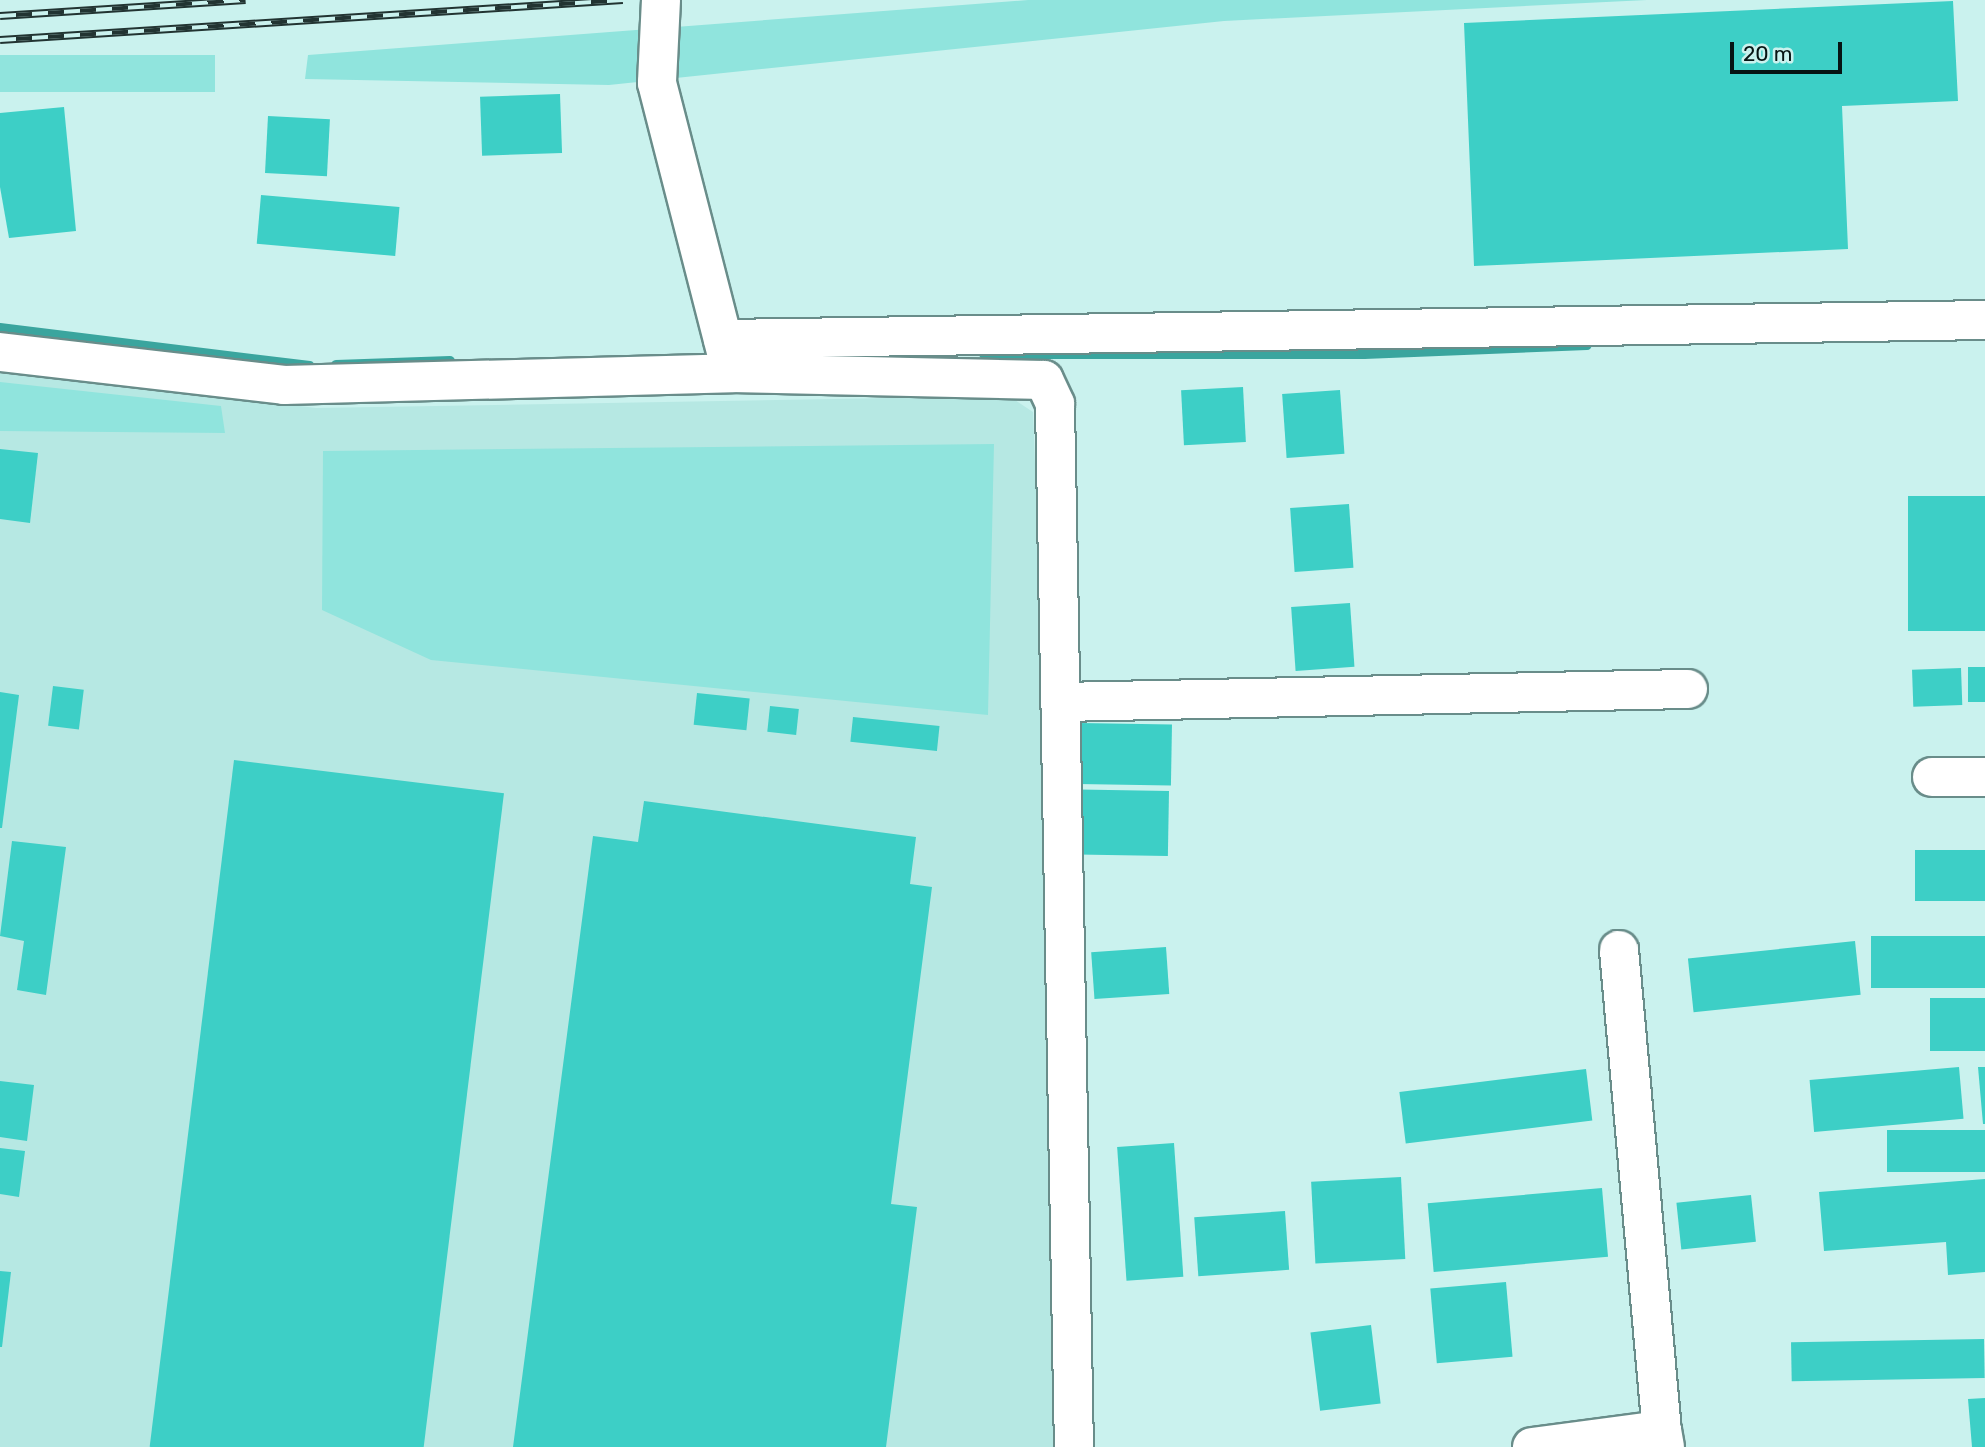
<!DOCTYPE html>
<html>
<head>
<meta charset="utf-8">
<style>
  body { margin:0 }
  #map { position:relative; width:1985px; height:1447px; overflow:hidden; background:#caf2ee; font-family:Rubik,sans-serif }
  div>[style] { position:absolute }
  .built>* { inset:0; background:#b6e8e3 }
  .green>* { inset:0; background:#90e4dd; transform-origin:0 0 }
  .stream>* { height:10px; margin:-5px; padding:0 5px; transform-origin:5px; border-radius:5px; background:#3aa59e }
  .building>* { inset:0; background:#3dcfc6; transform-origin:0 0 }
  .roads { filter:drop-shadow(2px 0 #698d8a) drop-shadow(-2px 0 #698d8a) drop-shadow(0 2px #698d8a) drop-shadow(0 -2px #698d8a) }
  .minor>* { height:38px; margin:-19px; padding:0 19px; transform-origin:19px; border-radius:19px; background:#fff }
  .rail>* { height:8px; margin-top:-4px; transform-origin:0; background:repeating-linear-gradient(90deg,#caf2ee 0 16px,#223432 0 32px); box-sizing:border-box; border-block:2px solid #223432 }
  span { translate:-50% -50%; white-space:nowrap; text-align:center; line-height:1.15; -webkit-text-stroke:5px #caf2ee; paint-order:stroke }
  .scale { position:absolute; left:1730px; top:42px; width:112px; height:32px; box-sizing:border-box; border:4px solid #061413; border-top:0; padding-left:9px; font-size:21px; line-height:24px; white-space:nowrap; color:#061413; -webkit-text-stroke:5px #caf2ee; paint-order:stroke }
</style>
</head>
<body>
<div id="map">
  <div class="built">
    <i style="clip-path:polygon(0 369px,316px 408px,1009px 396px,1033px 412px,1073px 1447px,0 1447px)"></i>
  </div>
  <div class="green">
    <i style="clip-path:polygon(1028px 0,1647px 0,1224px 21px,609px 85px,305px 79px,308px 55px)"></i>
    <i style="left:215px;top:55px;width:37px;height:215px;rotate:90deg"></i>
    <i style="clip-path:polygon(0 382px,221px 406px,225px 433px,0 431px)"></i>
    <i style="clip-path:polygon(994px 444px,988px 715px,431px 660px,322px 610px,323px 451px)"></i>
  </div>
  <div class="stream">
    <i style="left:0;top:328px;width:312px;rotate:7deg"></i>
    <i style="left:984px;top:354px;width:380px"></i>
    <i style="left:1364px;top:354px;width:223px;rotate:-2.3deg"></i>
    <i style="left:336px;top:365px;width:114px;rotate:-2deg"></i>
  </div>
  <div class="building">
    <i style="clip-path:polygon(1953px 1px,1958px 101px,1842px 106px,1848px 249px,1474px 266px,1464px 23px)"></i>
    <i style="left:560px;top:94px;width:59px;height:80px;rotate:88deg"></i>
    <i style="clip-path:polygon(64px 107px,76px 231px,9px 238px,0 187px,0 113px)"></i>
    <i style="left:268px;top:116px;width:62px;height:57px;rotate:3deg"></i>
    <i style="left:261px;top:195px;width:139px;height:49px;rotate:5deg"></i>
    <i style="left:1243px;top:387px;width:55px;height:62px;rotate:87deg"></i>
    <i style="left:1340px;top:390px;width:64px;height:58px;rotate:86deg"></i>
    <i style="clip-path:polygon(0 449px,38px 453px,30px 523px,0 519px)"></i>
    <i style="left:1985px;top:496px;width:135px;height:77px;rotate:90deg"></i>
    <i style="left:1349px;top:504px;width:64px;height:59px;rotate:86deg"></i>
    <i style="left:1350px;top:603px;width:64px;height:59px;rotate:86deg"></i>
    <i style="left:1985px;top:667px;width:35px;height:17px;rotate:90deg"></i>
    <i style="left:1961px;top:668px;width:37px;height:49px;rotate:88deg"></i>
    <i style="left:53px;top:686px;width:31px;height:40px;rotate:7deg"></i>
    <i style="clip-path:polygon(0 692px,19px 695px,2px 828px,0 828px)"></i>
    <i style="left:697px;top:693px;width:53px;height:32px;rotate:6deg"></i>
    <i style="left:770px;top:706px;width:29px;height:26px;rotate:6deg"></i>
    <i style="left:853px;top:717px;width:87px;height:25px;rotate:6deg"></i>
    <i style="left:1079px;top:723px;width:93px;height:61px;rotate:1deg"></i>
    <i style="left:234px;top:760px;width:272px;height:692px;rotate:7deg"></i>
    <i style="left:1169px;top:791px;width:65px;height:90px;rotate:91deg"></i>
    <i style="clip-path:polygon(644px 801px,916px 837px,910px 884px,932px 887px,891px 1204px,917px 1207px,886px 1447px,513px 1447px,593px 836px,638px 842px)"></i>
    <i style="clip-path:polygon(12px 841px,66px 847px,46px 995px,17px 990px,24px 941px,0 936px)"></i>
    <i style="left:1985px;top:850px;width:51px;height:70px;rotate:90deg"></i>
    <i style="left:1985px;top:936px;width:52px;height:114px;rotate:90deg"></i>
    <i style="left:1855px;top:941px;width:54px;height:168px;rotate:84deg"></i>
    <i style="left:1166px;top:947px;width:47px;height:75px;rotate:86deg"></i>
    <i style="left:1985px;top:998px;width:53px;height:55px;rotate:90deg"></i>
    <i style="left:1959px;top:1067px;width:52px;height:150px;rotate:85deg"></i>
    <i style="clip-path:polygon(1978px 1067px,1985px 1067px,1985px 1124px,1983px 1124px)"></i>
    <i style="left:1586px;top:1069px;width:52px;height:188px;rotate:83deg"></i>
    <i style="clip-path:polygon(0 1081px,34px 1085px,27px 1141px,0 1137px)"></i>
    <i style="left:1985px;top:1130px;width:42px;height:98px;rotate:90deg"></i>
    <i style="left:1174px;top:1143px;width:134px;height:57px;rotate:86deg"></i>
    <i style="clip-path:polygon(0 1148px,25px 1151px,19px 1197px,0 1194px)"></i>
    <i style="left:1401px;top:1177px;width:82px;height:90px;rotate:87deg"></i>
    <i style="clip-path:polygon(1985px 1179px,1985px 1272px,1948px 1275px,1946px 1242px,1824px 1251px,1819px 1192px)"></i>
    <i style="left:1602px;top:1188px;width:69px;height:175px;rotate:85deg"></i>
    <i style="left:1751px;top:1195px;width:47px;height:75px;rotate:84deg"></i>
    <i style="left:1285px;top:1211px;width:59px;height:91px;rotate:86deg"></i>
    <i style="clip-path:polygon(0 1271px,11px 1272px,2px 1347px,0 1347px)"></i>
    <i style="left:1506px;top:1282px;width:75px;height:76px;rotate:85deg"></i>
    <i style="left:1371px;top:1325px;width:79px;height:61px;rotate:83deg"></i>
    <i style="left:1984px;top:1339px;width:39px;height:193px;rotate:89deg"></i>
    <i style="clip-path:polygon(1985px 1398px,1985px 1447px,1972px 1447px,1968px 1399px)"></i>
  </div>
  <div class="roads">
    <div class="minor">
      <i style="left:661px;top:0;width:83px;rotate:92.8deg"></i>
      <i style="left:657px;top:83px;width:289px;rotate:75.6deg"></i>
      <i style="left:723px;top:339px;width:1262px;rotate:-0.86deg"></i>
      <i style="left:0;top:352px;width:286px;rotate:6.6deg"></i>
      <i style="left:284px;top:385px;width:448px;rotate:-1.5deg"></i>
      <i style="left:732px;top:373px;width:312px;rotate:1.3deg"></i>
      <i style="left:1044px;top:380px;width:26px;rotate:65deg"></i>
      <i style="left:1055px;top:404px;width:1043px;rotate:88.96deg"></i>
      <i style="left:1061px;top:702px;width:627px;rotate:-1.19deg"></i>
      <i style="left:1932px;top:777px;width:53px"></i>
      <i style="left:1619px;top:950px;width:482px;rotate:84.9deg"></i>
      <i style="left:1532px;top:1447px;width:131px;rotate:-7.5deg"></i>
      <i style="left:1662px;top:1430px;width:17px;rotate:80deg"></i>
    </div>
  </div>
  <div class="rail">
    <i style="left:0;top:16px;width:246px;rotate:-3.7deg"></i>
    <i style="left:0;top:40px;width:624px;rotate:-3.67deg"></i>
  </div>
  <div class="scale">20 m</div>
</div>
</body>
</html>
